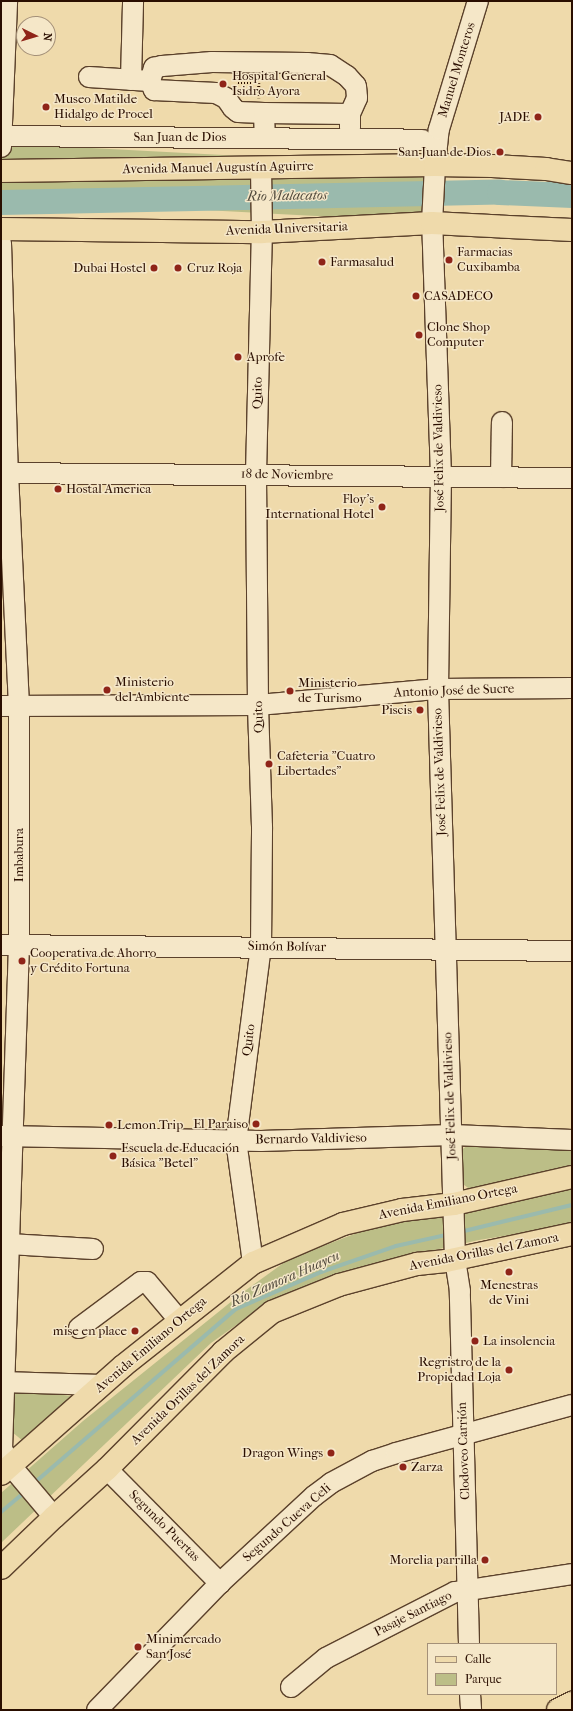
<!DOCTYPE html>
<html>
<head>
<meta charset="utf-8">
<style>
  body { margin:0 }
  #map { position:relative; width:573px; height:1711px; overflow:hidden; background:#efdaab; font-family:"IM FELL French Canon",serif }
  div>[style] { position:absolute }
  .green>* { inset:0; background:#bcbe87; transform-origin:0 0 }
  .stream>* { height:4px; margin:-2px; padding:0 2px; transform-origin:2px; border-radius:2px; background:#9abaad }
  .river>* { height:25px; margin:-12.5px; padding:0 12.5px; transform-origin:12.5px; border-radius:12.5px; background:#9abaad }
  .path>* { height:2.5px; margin-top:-1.25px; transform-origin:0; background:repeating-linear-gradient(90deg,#2a0e00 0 1px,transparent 0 3px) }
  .roads { filter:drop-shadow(1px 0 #5b412b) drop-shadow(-1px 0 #5b412b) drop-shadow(0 1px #5b412b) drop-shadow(0 -1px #5b412b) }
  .minor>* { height:20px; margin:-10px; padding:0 10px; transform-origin:10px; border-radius:10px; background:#f5e7c8 }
  .major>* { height:22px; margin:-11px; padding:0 11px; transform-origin:11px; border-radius:11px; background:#efdaab }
  .dots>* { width:11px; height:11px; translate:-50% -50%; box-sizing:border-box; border:2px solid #f5e7c8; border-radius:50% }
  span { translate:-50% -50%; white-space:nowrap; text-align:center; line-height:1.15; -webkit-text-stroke:3px #f5e7c8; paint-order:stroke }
  .street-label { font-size:13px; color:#2a0e00 }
  .poi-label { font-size:13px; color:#2a0e00 }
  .left { translate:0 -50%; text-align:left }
  .right { translate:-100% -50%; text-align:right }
  .water-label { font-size:14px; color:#514a3d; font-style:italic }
  .frame { position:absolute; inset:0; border:2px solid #2a0e00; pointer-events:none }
  .legend { position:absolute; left:427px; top:1643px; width:130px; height:52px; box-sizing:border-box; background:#f5e7c8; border:1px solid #a49078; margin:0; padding:5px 7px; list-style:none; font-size:12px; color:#2a0e00 }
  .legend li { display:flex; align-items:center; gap:8px; height:20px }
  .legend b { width:20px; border:1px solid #a49078 }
  .north { position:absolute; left:16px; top:16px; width:40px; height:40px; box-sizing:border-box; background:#f5e7c8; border:1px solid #a49078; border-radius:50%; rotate:95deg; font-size:11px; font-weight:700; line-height:16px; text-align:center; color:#2a0e00 }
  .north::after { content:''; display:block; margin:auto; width:14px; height:18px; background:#8f2418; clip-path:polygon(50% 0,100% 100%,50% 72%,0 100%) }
</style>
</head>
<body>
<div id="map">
  <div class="green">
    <i style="left:434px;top:166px;width:56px;height:433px;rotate:93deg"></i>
    <i style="clip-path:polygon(471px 1143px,572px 1149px,572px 1166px,471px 1190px,460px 1182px,460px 1151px)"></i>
    <i style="clip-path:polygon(572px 1188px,572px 1225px,479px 1240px,368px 1265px,263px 1306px,211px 1343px,1px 1543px,1px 1493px,83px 1421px,242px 1293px,289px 1259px,378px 1225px)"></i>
    <i style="clip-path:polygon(13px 1389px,72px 1396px,23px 1441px,12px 1432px)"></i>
  </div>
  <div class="stream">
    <i style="left:460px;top:1232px;width:115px;rotate:-13.6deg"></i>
    <i style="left:33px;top:1484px;width:268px;rotate:-40.8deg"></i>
    <i style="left:236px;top:1309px;width:93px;rotate:-23.5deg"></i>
    <i style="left:321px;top:1272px;width:79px;rotate:-19.1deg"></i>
    <i style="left:396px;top:1246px;width:55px;rotate:-12.5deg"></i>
    <i style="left:1px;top:1512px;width:31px;rotate:-40deg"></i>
  </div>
  <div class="river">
    <i style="left:1px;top:202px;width:498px;rotate:-1.2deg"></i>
    <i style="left:499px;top:192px;width:73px;rotate:2.4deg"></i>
  </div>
  <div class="path">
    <i style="left:239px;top:77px;width:6px;rotate:99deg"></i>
    <i style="left:238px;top:83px;width:21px"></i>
    <i style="left:259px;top:83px;width:15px;rotate:90deg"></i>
  </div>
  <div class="roads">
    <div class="minor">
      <i style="left:89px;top:77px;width:61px;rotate:3.8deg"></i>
      <i style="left:150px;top:81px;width:10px;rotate:66deg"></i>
      <i style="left:154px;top:90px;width:62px;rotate:2.8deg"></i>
      <i style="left:216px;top:93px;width:11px;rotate:27deg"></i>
      <i style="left:226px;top:98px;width:12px;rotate:55deg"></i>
      <i style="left:233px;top:108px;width:6px;rotate:39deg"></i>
      <i style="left:238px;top:112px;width:26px;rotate:2deg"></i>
      <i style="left:264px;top:113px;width:25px;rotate:88deg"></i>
      <i style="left:131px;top:80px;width:79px;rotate:-88.5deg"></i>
      <i style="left:150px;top:81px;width:14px;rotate:-73deg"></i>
      <i style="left:154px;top:68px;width:8px;rotate:-14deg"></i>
      <i style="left:162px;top:66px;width:50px;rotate:-4.6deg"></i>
      <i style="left:212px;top:62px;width:95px;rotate:0.6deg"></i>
      <i style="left:307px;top:63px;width:23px;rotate:5deg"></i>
      <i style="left:330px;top:65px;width:20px;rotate:33deg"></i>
      <i style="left:347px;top:76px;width:13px;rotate:48deg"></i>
      <i style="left:356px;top:86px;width:12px;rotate:85deg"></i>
      <i style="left:357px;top:98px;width:17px;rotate:114deg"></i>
      <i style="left:264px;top:113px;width:86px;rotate:0.7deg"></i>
      <i style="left:350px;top:114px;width:14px;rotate:90deg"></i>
      <i style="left:2px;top:136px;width:420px;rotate:0.5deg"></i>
      <i style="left:1px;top:147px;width:146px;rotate:-87.6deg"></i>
      <i style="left:1px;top:243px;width:230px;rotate:88.3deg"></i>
      <i style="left:8px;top:473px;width:233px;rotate:87.3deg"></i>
      <i style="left:19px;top:706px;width:239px;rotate:90deg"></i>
      <i style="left:19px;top:945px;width:504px;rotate:91.93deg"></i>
      <i style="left:2px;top:1449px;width:19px;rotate:62deg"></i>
      <i style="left:11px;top:1466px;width:67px;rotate:49.9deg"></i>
      <i style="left:1px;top:473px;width:571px;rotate:0.5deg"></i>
      <i style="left:501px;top:477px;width:55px;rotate:-89deg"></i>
      <i style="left:1px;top:706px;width:257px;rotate:-0.2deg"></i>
      <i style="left:258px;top:705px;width:181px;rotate:-5.1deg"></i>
      <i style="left:438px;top:689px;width:134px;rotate:-0.4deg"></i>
      <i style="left:1px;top:945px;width:571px;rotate:0.6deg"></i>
      <i style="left:1px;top:1136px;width:260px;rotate:1.1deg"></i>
      <i style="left:261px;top:1141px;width:191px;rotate:-1.8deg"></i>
      <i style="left:452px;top:1135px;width:120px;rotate:2.4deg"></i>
      <i style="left:9px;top:1244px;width:84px;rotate:3.4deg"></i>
      <i style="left:253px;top:1263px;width:123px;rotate:-97.9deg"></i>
      <i style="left:236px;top:1141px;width:196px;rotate:-82.7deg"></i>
      <i style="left:261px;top:947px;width:120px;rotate:-89.5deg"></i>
      <i style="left:262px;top:827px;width:122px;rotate:-91.9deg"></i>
      <i style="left:258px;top:705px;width:231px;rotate:-90.5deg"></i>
      <i style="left:256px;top:474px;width:242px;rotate:-88.6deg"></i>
      <i style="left:262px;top:232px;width:64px;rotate:-90.9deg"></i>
      <i style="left:79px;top:1328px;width:77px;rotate:-36.6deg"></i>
      <i style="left:141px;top:1282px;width:6px"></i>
      <i style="left:147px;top:1282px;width:50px;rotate:49.9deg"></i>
      <i style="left:1px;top:1382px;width:101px;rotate:1.7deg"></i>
      <i style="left:107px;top:1469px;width:161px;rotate:45.3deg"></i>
      <i style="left:469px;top:1644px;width:353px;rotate:-91.5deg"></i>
      <i style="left:460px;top:1291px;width:32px;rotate:-99deg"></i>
      <i style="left:455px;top:1259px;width:570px;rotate:-91.71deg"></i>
      <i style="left:438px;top:689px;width:213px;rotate:-89.2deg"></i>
      <i style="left:441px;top:476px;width:253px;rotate:-92deg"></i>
      <i style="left:432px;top:223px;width:58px;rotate:-87deg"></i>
      <i style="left:435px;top:165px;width:36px;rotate:-84deg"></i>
      <i style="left:439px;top:129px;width:134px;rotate:-73.1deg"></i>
      <i style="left:291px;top:1687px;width:45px;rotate:-39.6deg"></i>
      <i style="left:326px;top:1658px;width:145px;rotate:-27.1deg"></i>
      <i style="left:455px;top:1592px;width:118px;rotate:-8.7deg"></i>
      <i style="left:470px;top:1694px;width:16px;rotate:86deg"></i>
      <i style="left:97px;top:1710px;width:177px;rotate:-45.9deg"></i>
      <i style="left:220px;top:1583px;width:128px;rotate:-42.8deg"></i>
      <i style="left:314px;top:1496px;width:21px;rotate:-37deg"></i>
      <i style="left:331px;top:1483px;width:47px;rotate:-28.2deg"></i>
      <i style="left:372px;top:1461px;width:25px;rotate:-18deg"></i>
      <i style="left:396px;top:1453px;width:182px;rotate:-15.3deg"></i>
    </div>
    <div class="major">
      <i style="left:1px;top:171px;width:434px;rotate:-0.8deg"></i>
      <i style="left:435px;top:165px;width:57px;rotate:1deg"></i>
      <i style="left:492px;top:166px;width:54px;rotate:3.2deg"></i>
      <i style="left:546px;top:169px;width:26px;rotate:9deg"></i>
      <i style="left:1px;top:229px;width:261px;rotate:0.7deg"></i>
      <i style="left:262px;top:232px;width:170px;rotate:-3deg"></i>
      <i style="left:432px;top:223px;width:140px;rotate:2.9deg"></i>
      <i style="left:1px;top:1474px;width:163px;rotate:-41.5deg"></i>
      <i style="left:123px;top:1366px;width:166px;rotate:-38.4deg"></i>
      <i style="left:253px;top:1263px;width:98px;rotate:-23.4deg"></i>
      <i style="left:343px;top:1224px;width:61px;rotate:-13.3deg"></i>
      <i style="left:402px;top:1210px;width:52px;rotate:-6.6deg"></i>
      <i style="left:454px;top:1204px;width:121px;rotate:-12.9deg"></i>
      <i style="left:1px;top:1568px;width:74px;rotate:-43.9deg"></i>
      <i style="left:54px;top:1517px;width:72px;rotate:-42.2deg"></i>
      <i style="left:107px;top:1469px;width:165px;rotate:-45.2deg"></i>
      <i style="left:223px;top:1352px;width:63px;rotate:-39.2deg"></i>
      <i style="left:272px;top:1312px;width:72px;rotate:-21.9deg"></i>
      <i style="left:339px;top:1285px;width:81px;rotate:-15.1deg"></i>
      <i style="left:417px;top:1264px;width:29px;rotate:-6deg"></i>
      <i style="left:446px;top:1261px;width:129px;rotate:-12.1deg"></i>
      <i style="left:558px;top:1710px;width:16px;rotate:-27deg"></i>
    </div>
  </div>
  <div class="dots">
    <i style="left:223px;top:84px;background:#8f2418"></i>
    <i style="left:46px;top:107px;background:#8f2418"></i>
    <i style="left:538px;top:117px;background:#8f2418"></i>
    <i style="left:500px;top:152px;background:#8f2418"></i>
    <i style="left:449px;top:260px;background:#8f2418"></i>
    <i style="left:322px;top:262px;background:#8f2418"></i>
    <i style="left:154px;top:268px;background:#8f2418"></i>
    <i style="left:178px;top:268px;background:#8f2418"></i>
    <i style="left:416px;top:296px;background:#8f2418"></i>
    <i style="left:419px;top:335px;background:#8f2418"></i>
    <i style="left:238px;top:357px;background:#8f2418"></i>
    <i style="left:58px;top:489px;background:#8f2418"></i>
    <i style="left:382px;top:507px;background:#8f2418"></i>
    <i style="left:107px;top:690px;background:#8f2418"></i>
    <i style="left:290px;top:691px;background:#8f2418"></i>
    <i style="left:420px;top:710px;background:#8f2418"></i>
    <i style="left:269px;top:764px;background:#8f2418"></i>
    <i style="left:22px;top:961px;background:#8f2418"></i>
    <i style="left:256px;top:1124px;background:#8f2418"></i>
    <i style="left:109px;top:1125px;background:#8f2418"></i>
    <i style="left:113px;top:1156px;background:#8f2418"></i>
    <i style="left:509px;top:1272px;background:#8f2418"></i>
    <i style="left:135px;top:1331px;background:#8f2418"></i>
    <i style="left:475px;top:1341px;background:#8f2418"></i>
    <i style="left:509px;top:1370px;background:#8f2418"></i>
    <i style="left:331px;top:1453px;background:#8f2418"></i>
    <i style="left:403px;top:1467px;background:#8f2418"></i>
    <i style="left:485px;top:1560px;background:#8f2418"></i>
    <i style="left:138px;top:1647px;background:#8f2418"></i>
  </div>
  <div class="street-label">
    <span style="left:457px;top:70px;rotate:-73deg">Manuel Monteros</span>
    <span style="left:180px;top:137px">San Juan de Dios</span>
    <span style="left:218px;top:168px;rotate:-1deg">Avenida Manuel Augustín Aguirre</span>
    <span style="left:287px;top:229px;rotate:-2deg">Avenida Universitaria</span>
    <span style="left:258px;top:393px;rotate:-89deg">Quito</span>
    <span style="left:439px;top:448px;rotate:-91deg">José Felix de Valdivieso</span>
    <span style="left:287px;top:475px;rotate:1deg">18 de Noviembre</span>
    <span style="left:454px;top:691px;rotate:-2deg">Antonio José de Sucre</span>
    <span style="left:259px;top:717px;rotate:-92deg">Quito</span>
    <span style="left:440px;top:772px;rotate:-92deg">José Felix de Valdivieso</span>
    <span style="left:19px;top:855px;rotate:-90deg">Imbabura</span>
    <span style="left:287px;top:947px;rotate:1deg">Simón Bolívar</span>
    <span style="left:249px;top:1040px;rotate:-83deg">Quito</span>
    <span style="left:450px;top:1096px;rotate:-92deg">José Felix de Valdivieso</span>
    <span style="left:311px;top:1139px;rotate:-1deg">Bernardo Valdivieso</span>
    <span style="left:448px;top:1202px;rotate:-11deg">Avenida Emiliano Ortega</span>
    <span style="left:484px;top:1252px;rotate:-11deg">Avenida Orillas del Zamora</span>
    <span style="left:151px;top:1345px;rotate:-40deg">Avenida Emiliano Ortega</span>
    <span style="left:188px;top:1390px;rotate:-44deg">Avenida Orillas del Zamora</span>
    <span style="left:464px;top:1451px;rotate:-92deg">Clodoveo Carrión</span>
    <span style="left:287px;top:1523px;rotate:-41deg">Segundo Cueva Celi</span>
    <span style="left:164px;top:1526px;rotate:45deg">Segundo Puertas</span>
    <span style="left:413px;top:1614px;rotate:-27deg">Pasaje Santiago</span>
  </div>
  <div class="poi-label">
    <span class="left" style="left:232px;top:84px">Hospital General<br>Isidro Ayora</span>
    <span class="left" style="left:54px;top:107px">Museo Matilde<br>Hidalgo de Procel</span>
    <span class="right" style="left:530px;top:117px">JADE</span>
    <span class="right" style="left:491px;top:152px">San Juan de Dios</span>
    <span class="left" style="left:457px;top:260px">Farmacias<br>Cuxibamba</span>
    <span class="left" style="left:330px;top:262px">Farmasalud</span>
    <span class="right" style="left:146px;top:268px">Dubai Hostel</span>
    <span class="left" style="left:187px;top:268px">Cruz Roja</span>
    <span class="left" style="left:424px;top:296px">CASADECO</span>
    <span class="left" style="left:427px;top:335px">Clone Shop<br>Computer</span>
    <span class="left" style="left:247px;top:357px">Aprofe</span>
    <span class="left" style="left:66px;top:489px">Hostal America</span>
    <span class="right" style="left:374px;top:507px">Floy's<br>International Hotel</span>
    <span class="left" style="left:115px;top:690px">Ministerio<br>del Ambiente</span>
    <span class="left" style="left:298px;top:691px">Ministerio<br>de Turismo</span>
    <span class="right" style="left:412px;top:710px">Piscis</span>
    <span class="left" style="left:277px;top:764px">Cafeteria "Cuatro<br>Libertades"</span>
    <span class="left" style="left:30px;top:961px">Cooperativa de Ahorro<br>y Crédito Fortuna</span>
    <span class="right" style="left:248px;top:1124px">El Paraiso</span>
    <span class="left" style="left:117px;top:1125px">Lemon Trip</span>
    <span class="left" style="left:121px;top:1156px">Escuela de Educación<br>Básica "Betel"</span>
    <span style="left:509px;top:1293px">Menestras<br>de Vini</span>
    <span class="right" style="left:127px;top:1331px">mise en place</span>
    <span class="left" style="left:483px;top:1341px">La insolencia</span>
    <span class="right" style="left:501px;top:1370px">Regristro de la<br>Propiedad Loja</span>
    <span class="right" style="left:323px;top:1453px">Dragon Wings</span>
    <span class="left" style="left:411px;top:1467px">Zarza</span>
    <span class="right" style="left:477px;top:1560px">Morelia parrilla</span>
    <span class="left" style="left:146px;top:1647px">Minimercado<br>San José</span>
  </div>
  <div class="water-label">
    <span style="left:287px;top:196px;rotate:-1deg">Rio Malacatos</span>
    <span style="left:285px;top:1279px;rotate:-24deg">Río Zamora Huaycu</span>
  </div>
  <div class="frame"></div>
  <ul class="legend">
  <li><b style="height:5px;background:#efdaab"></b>Calle</li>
  <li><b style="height:11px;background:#bcbe87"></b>Parque</li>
  </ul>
  <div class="north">N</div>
</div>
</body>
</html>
